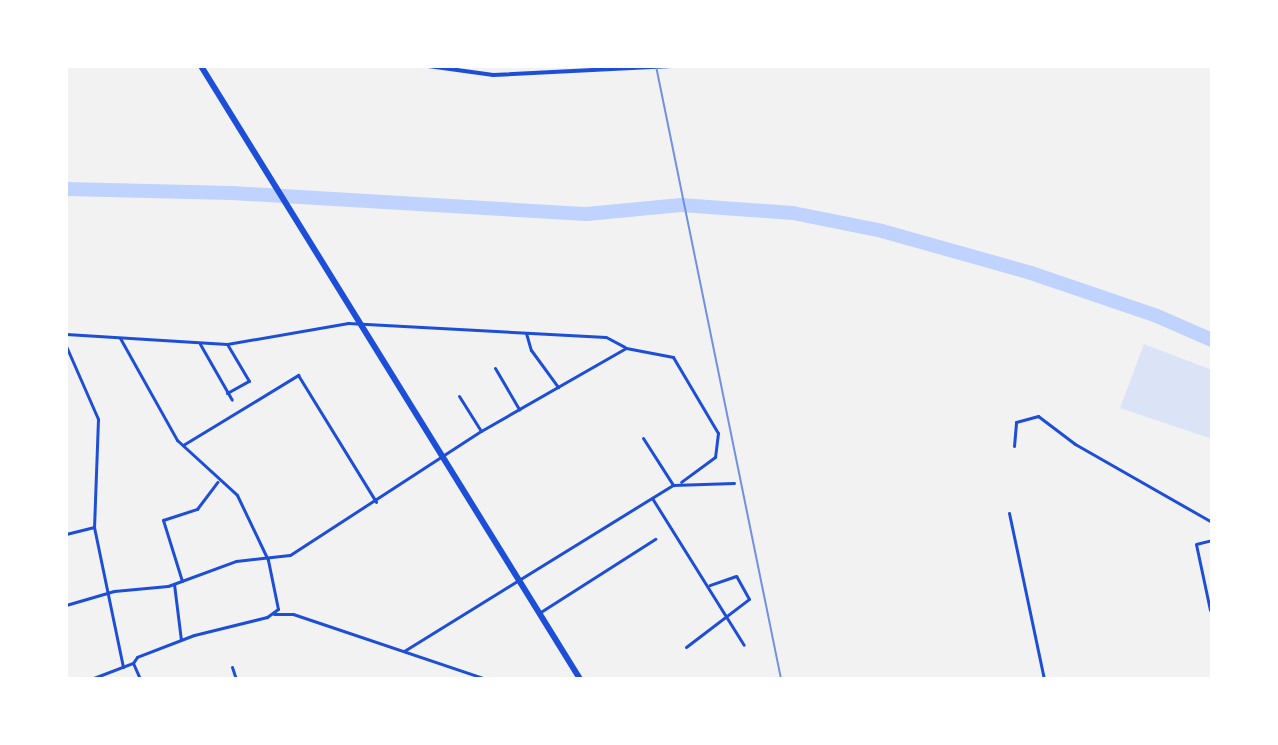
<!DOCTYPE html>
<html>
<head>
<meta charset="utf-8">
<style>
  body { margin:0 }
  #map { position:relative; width:1278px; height:745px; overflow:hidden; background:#f2f2f2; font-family:"Work Sans",sans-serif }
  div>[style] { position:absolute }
  .green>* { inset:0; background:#dbe4f7 }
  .river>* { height:14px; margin:-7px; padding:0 7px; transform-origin:7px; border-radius:7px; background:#bfd3fe }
  .minor>* { height:3px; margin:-1.5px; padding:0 1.5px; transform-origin:1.5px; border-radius:1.5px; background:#1d4ed8 }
  .tertiary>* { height:4px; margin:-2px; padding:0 2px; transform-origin:2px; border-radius:2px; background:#1d4ed8 }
  .trunk>* { height:6px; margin:-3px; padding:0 3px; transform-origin:3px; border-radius:3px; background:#1d4ed8 }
  .rail>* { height:2px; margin:-1px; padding:0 1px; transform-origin:1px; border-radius:1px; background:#7290e2 }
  span { translate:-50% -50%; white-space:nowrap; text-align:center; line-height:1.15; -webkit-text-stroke:8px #fff; paint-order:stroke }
  .frame { position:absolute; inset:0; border:68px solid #fff; pointer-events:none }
</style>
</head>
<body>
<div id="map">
  <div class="green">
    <i style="clip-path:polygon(1144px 344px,1212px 370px,1212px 439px,1120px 408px)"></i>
  </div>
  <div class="river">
    <i style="left:66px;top:189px;width:166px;rotate:1.4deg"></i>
    <i style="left:232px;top:193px;width:356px;rotate:3.4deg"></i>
    <i style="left:587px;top:214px;width:94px;rotate:-5.5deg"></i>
    <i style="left:681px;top:205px;width:112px;rotate:4.1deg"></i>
    <i style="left:793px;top:213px;width:91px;rotate:11.4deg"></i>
    <i style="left:882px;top:231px;width:155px;rotate:15.7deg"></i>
    <i style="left:1031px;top:273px;width:133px;rotate:18.8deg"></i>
    <i style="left:1157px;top:316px;width:60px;rotate:23.6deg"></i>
  </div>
  <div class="minor">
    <i style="left:526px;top:333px;width:18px;rotate:74deg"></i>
    <i style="left:531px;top:350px;width:46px;rotate:53.9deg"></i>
    <i style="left:66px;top:334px;width:161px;rotate:3.6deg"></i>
    <i style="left:227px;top:344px;width:123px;rotate:-9.8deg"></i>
    <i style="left:348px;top:323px;width:258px;rotate:3.1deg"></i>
    <i style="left:606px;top:337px;width:21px;rotate:28deg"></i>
    <i style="left:120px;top:338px;width:117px;rotate:60.8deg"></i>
    <i style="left:177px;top:440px;width:81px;rotate:42.5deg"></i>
    <i style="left:237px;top:495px;width:72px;rotate:64.5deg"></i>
    <i style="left:268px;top:560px;width:50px;rotate:78.5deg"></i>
    <i style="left:278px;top:609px;width:14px;rotate:144deg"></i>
    <i style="left:267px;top:617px;width:75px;rotate:166.1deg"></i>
    <i style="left:194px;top:635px;width:61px;rotate:158.9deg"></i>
    <i style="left:137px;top:657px;width:7px;rotate:124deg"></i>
    <i style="left:200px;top:344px;width:64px;rotate:60.3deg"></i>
    <i style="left:66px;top:346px;width:80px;rotate:66.3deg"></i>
    <i style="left:98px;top:419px;width:108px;rotate:92.1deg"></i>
    <i style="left:94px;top:527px;width:143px;rotate:78.3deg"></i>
    <i style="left:495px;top:368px;width:48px;rotate:59.7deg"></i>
    <i style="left:227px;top:393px;width:25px;rotate:-29deg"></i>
    <i style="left:249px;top:381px;width:43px;rotate:-120.7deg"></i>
    <i style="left:459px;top:396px;width:41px;rotate:57.8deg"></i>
    <i style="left:643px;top:438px;width:56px;rotate:57.4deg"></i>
    <i style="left:183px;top:445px;width:135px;rotate:-31.3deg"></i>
    <i style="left:298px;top:375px;width:149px;rotate:58.4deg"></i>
    <i style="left:1014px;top:446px;width:24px;rotate:-85deg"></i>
    <i style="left:1016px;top:422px;width:23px;rotate:-15deg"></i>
    <i style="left:1038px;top:416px;width:46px;rotate:37.1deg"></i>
    <i style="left:1075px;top:444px;width:158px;rotate:29.7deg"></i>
    <i style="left:652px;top:498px;width:173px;rotate:58deg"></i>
    <i style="left:1009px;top:513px;width:170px;rotate:78.1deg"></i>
    <i style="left:66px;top:534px;width:29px;rotate:-14deg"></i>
    <i style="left:182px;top:581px;width:64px;rotate:-107.3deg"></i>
    <i style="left:163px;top:520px;width:36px;rotate:-18deg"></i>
    <i style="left:197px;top:509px;width:34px;rotate:-53deg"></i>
    <i style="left:174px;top:584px;width:56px;rotate:82.9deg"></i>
    <i style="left:66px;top:605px;width:50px;rotate:-16.3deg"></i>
    <i style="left:114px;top:591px;width:54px;rotate:-5.3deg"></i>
    <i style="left:168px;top:586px;width:72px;rotate:-20.2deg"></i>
    <i style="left:236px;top:561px;width:54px;rotate:-6.3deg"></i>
    <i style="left:290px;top:555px;width:228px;rotate:-33deg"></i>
    <i style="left:481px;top:431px;width:167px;rotate:-29.8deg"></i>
    <i style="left:626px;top:348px;width:48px;rotate:10.8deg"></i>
    <i style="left:673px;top:357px;width:88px;rotate:59.4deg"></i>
    <i style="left:718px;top:433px;width:24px;rotate:97deg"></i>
    <i style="left:715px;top:457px;width:42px;rotate:143.7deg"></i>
    <i style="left:1210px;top:610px;width:67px;rotate:-102deg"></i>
    <i style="left:1196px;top:544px;width:16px;rotate:-14deg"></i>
    <i style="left:539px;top:613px;width:138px;rotate:-32.5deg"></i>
    <i style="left:274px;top:614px;width:19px"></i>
    <i style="left:293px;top:614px;width:204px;rotate:18.6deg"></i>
    <i style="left:686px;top:647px;width:79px;rotate:-37.3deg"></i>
    <i style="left:749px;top:599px;width:26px;rotate:-119deg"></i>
    <i style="left:736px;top:576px;width:28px;rotate:161deg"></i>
    <i style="left:404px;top:651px;width:316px;rotate:-31.7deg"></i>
    <i style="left:673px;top:485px;width:61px;rotate:-1.9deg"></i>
    <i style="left:232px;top:667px;width:13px;rotate:72deg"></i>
    <i style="left:91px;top:679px;width:45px;rotate:-20.9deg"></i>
    <i style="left:133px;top:663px;width:17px;rotate:66deg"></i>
  </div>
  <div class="tertiary">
    <i style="left:428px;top:66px;width:66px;rotate:7.9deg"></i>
    <i style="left:493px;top:75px;width:179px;rotate:-2.9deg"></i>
  </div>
  <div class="trunk">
    <i style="left:201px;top:66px;width:721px;rotate:58.27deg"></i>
  </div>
  <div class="rail">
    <i style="left:656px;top:66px;width:626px;rotate:78.47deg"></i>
  </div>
  <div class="frame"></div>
</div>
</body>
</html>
